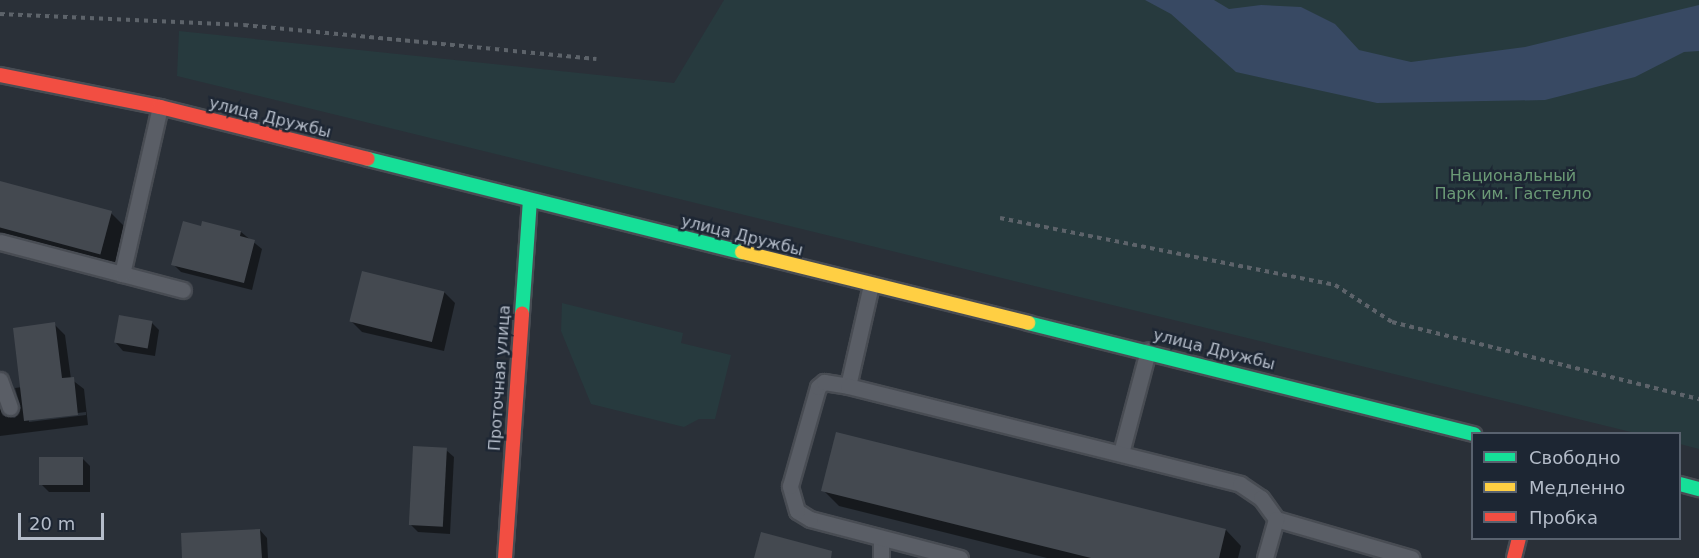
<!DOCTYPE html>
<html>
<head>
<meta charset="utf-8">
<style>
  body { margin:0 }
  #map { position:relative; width:1699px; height:558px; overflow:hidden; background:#2a3038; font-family:"DejaVu Sans",sans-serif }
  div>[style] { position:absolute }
  .green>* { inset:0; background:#273a3e }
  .water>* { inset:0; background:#384963 }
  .shadow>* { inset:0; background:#0007 }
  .building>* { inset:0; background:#444950; transform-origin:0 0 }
  .path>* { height:4px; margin-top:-2px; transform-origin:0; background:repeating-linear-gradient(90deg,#5d636a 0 4.5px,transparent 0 9px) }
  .roads { filter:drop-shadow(2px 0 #484c53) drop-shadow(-2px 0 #484c53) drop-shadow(0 2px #484c53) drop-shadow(0 -2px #484c53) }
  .lane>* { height:15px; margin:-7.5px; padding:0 7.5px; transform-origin:7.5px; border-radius:7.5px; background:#5a5e66 }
  .fast>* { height:14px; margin:-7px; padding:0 7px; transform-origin:7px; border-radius:7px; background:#16e098 }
  .slow>* { height:14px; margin:-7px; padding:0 7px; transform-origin:7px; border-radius:7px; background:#ffcf43 }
  .jam>* { height:14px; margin:-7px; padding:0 7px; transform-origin:7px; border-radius:7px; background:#f24e42 }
  span { translate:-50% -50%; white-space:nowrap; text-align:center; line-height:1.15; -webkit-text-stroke:5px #1d2633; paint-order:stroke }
  .street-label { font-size:16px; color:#b4bcc9 }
  .park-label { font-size:16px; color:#6b9a76 }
  .legend { position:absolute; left:1471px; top:432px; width:210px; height:108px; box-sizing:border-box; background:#1d2633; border:2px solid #59626f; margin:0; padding:8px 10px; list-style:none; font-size:18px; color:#b4bcc9 }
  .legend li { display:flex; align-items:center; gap:12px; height:30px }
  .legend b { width:30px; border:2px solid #59626f }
  .scale { position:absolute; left:18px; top:513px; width:86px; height:27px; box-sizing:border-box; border:3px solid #b4bcc9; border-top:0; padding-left:8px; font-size:18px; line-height:21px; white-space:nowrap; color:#b4bcc9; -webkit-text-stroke:4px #1d2633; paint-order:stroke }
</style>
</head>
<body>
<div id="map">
  <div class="green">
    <i style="clip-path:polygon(724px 0,1699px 0,1699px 449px,1680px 444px,1680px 434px,1635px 433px,177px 76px,179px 31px,674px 83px)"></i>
    <i style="clip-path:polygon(562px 303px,683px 333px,681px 343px,731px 355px,715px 419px,699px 419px,684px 427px,591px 404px,561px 331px)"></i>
  </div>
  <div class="water">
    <i style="clip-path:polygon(1145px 0,1214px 0,1229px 9px,1261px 5px,1301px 7px,1335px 24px,1359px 50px,1411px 62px,1525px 47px,1699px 5px,1699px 51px,1684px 52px,1635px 77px,1545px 100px,1377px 103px,1236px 72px,1171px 14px)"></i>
  </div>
  <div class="shadow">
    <i style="clip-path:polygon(0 183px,111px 213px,127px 229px,116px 268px,0 237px)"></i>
    <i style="clip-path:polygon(202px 228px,241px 232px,262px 249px,252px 290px,181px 272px,173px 264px)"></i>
    <i style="clip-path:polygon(444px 292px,455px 303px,444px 351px,362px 332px,351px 321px)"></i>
    <i style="clip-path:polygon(151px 322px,159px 330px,155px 356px,123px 351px,116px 343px)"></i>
    <i style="clip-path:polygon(evenodd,54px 324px,65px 335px,71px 379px,84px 389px,88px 425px,0 436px,0 398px,10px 417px,15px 418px,21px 408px,15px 388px,22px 387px,54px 324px,86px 412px,86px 415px,29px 422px,29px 419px,86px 412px)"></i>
    <i style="clip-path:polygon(446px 450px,454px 457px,450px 534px,418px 532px,410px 524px)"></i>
    <i style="clip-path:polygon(82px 458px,90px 466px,90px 492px,49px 492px,41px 484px)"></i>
    <i style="clip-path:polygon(823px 490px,1226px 530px,1241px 546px,1238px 558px,1047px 558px,839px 506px)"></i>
    <i style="clip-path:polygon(260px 530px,267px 538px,268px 558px,184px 558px)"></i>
  </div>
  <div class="building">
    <i style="left:0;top:181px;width:116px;height:45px;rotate:15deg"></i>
    <i style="clip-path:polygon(183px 221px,201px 226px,202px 221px,241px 231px,240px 236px,255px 240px,244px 283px,171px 265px)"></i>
    <i style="left:362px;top:271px;width:85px;height:52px;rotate:14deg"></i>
    <i style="left:119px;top:315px;width:34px;height:28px;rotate:10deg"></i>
    <i style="clip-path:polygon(55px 322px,62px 378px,74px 377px,78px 415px,24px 421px,13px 328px)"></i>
    <i style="clip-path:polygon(836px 432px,1226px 529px,1219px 558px,1091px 558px,821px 491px)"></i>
    <i style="left:413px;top:446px;width:34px;height:79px;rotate:3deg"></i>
    <i style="left:39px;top:457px;width:44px;height:28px"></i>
    <i style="clip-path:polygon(260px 529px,262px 558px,182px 558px,181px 533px)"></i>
    <i style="clip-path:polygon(761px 532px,832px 551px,831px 558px,754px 558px)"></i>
  </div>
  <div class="path">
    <i style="left:0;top:14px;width:244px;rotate:2.6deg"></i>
    <i style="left:244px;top:25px;width:354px;rotate:5.5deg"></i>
    <i style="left:1000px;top:218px;width:342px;rotate:11.3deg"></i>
    <i style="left:1335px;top:285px;width:68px;rotate:33deg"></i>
    <i style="left:1392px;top:322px;width:317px;rotate:14.1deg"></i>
  </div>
  <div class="roads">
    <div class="lane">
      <i style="left:0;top:242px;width:189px;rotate:14.7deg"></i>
      <i style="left:122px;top:274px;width:171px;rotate:-77.2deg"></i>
      <i style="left:0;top:380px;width:29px;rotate:70deg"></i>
      <i style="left:848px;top:386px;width:104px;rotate:-77.2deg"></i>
      <i style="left:1121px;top:453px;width:106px;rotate:-75.2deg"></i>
      <i style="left:1276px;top:519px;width:141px;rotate:16.1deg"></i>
      <i style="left:881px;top:538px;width:20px;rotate:90deg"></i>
      <i style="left:960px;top:558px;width:155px;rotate:-165.4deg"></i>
      <i style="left:810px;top:519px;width:15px;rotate:-148deg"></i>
      <i style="left:797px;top:511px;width:26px;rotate:-106deg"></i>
      <i style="left:790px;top:486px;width:103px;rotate:-74.2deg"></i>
      <i style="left:818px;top:387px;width:8px;rotate:-40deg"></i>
      <i style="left:824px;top:382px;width:24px;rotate:9deg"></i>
      <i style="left:848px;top:386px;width:404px;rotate:14deg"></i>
      <i style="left:1240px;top:484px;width:25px;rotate:34deg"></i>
      <i style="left:1261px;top:498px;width:26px;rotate:54deg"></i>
      <i style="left:1276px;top:519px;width:41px;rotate:105.8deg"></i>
    </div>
    <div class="fast">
      <i style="left:368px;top:159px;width:385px;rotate:14deg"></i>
      <i style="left:522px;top:314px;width:113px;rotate:-86deg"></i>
      <i style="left:1028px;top:323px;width:460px;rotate:14deg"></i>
      <i style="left:1680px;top:484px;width:20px;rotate:15deg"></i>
    </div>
    <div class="slow">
      <i style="left:742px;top:252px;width:295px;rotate:13.9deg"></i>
    </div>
    <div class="jam">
      <i style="left:0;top:75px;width:163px;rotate:11.3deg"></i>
      <i style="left:160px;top:107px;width:214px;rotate:14deg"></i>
      <i style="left:505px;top:558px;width:245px;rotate:-86deg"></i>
      <i style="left:1514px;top:558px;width:21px;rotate:-76deg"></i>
    </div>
  </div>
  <div class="street-label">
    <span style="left:270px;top:118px;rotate:14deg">улица Дружбы</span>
    <span style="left:742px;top:236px;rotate:14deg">улица Дружбы</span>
    <span style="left:1214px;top:350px;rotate:14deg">улица Дружбы</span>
    <span style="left:500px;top:378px;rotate:-86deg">Проточная улица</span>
  </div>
  <div class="park-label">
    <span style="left:1513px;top:185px">Национальный<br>Парк им. Гастелло</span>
  </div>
  <ul class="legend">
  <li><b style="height:8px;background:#16e098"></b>Свободно</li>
  <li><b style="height:8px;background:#ffcf43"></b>Медленно</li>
  <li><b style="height:8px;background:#f24e42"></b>Пробка</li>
  </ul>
  <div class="scale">20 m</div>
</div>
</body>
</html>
